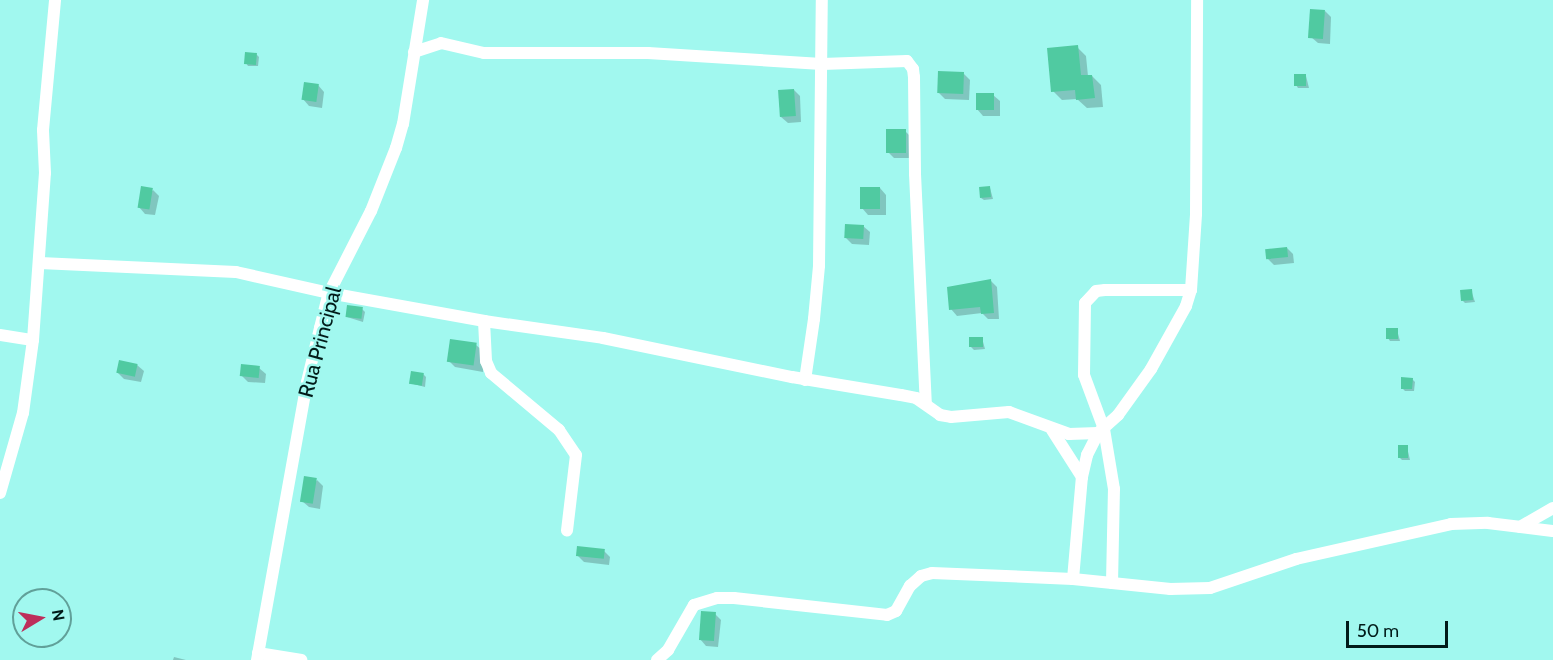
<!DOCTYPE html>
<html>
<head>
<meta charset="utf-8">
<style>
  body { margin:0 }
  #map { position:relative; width:1553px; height:660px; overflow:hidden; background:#a1f8ef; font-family:Cabin,sans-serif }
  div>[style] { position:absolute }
  .shadow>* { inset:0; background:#0003 }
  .building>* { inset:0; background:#50caa1; transform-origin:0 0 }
  .minor>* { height:12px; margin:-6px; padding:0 6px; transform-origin:6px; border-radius:6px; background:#fff }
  span { translate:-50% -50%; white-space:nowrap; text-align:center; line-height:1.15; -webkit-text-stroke:5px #a1f8ef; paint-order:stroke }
  .street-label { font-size:21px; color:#011b19 }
  .north { position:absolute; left:12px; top:588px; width:60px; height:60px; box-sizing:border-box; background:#a1f8ef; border:2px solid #61a099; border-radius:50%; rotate:80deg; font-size:16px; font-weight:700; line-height:24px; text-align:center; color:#011b19 }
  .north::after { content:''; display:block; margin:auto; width:21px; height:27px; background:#bd2e5b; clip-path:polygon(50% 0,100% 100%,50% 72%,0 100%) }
  .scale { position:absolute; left:1346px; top:621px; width:102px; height:27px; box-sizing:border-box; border:3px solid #011b19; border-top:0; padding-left:8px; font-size:18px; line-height:21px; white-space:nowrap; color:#011b19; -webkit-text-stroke:4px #a1f8ef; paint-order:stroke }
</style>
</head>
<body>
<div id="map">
  <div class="shadow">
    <i style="clip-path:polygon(1325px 11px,1331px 17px,1330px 44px,1318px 43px,1311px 37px)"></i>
    <i style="clip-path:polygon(1077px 47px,1086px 56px,1088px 76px,1092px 76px,1101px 85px,1103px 107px,1087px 108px,1077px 99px,1062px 100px,1053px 91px)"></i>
    <i style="clip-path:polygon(256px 54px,259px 57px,258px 66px,248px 66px,246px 63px)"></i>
    <i style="clip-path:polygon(964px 74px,970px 80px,969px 100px,945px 99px,939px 93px)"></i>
    <i style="clip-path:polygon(1306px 76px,1309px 88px,1298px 88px,1296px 85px)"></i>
    <i style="clip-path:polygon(318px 85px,324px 92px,322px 108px,309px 106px,303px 99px)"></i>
    <i style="clip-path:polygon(794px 90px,800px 96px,801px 122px,788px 123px,781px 117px)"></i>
    <i style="clip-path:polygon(993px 95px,1000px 101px,1000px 116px,983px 116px,977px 109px)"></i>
    <i style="clip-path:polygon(905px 131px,911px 137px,912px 158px,894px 158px,888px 152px)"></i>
    <i style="clip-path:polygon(880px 188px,886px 195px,886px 215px,868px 215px,862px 208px)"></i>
    <i style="clip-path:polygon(990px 188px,993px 199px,984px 200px,981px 198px)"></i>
    <i style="clip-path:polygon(153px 190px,159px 196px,155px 215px,145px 214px,139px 207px)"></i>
    <i style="clip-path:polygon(863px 226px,870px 232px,869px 245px,852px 244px,846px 238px)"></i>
    <i style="clip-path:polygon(1287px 248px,1293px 254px,1294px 263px,1274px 265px,1268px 259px)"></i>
    <i style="clip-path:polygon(991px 281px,997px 287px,999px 319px,988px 319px,982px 313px,957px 316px,951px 309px)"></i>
    <i style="clip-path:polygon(1471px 290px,1475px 302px,1465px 303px,1462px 300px)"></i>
    <i style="clip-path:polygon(362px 309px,365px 312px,363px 322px,347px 317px)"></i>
    <i style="clip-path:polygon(1397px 330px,1400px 341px,1390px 341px,1388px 338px)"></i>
    <i style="clip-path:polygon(982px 338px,985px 349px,974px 350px,971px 347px)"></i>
    <i style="clip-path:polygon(476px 345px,483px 351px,483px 372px,455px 367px,449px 361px)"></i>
    <i style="clip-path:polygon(137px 365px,144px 371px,141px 382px,124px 379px,118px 373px)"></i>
    <i style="clip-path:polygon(259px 368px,266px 374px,265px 383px,248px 382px,241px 375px)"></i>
    <i style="clip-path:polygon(423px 374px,426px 377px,425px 387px,410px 383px)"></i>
    <i style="clip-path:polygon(1412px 379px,1415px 382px,1414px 391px,1405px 391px,1403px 389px)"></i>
    <i style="clip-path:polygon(1407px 447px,1410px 460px,1402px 460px,1399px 457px)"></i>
    <i style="clip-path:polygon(317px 480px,323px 486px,320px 509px,309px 507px,302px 501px)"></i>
    <i style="clip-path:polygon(604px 551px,610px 557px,609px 565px,584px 562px,578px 556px)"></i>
    <i style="clip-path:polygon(715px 614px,721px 620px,718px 647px,706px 646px,700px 639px)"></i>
    <i style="clip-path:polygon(174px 657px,186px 660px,173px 660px)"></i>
  </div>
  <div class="building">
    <i style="left:1310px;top:9px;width:15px;height:29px;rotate:4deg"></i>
    <i style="clip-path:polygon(1078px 45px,1081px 75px,1092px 75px,1095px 98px,1076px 100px,1075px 90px,1051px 92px,1047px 48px)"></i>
    <i style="left:245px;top:52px;width:12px;height:12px;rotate:5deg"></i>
    <i style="left:938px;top:71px;width:26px;height:22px;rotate:2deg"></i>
    <i style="left:1294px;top:74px;width:12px;height:12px"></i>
    <i style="left:304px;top:82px;width:15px;height:18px;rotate:8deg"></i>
    <i style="left:794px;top:89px;width:27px;height:16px;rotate:86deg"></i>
    <i style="left:976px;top:93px;width:18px;height:17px"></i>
    <i style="left:886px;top:129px;width:20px;height:24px"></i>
    <i style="left:141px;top:186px;width:12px;height:22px;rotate:9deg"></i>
    <i style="left:990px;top:186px;width:11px;height:11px;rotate:85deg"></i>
    <i style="left:860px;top:187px;width:20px;height:22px"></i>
    <i style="left:845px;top:224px;width:19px;height:14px;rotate:3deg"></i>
    <i style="left:1287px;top:247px;width:10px;height:22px;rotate:84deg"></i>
    <i style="clip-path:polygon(991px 279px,994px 313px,981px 314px,980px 307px,949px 310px,947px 287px)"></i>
    <i style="left:1472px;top:289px;width:11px;height:12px;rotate:85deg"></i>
    <i style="left:347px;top:305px;width:16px;height:12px;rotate:7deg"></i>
    <i style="left:1398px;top:328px;width:11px;height:12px;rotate:90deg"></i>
    <i style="left:983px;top:337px;width:10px;height:14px;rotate:90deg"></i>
    <i style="left:450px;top:339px;width:27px;height:23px;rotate:8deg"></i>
    <i style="left:119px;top:360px;width:19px;height:13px;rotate:12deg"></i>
    <i style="left:241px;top:364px;width:19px;height:12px;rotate:6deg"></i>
    <i style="left:411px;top:371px;width:13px;height:13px;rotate:9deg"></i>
    <i style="clip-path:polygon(1401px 377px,1413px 378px,1412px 389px,1401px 389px)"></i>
    <i style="left:1398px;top:445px;width:10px;height:13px"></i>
    <i style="left:304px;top:476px;width:13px;height:26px;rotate:9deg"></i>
    <i style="left:577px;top:546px;width:28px;height:10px;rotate:6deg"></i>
    <i style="left:701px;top:611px;width:15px;height:29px;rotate:4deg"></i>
  </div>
  <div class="minor">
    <i style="left:414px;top:52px;width:28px;rotate:-18deg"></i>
    <i style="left:441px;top:43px;width:44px;rotate:13.1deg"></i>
    <i style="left:484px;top:53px;width:164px"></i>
    <i style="left:648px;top:53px;width:174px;rotate:3.6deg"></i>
    <i style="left:822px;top:64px;width:85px;rotate:-2deg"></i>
    <i style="left:907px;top:61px;width:10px;rotate:53deg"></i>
    <i style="left:913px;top:69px;width:8px;rotate:83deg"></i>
    <i style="left:914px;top:77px;width:97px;rotate:89.4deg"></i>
    <i style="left:915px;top:174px;width:230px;rotate:87.3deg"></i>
    <i style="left:40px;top:263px;width:196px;rotate:2.6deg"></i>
    <i style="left:236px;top:272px;width:95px;rotate:12.7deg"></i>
    <i style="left:329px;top:293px;width:158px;rotate:10.2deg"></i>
    <i style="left:484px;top:321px;width:120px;rotate:8.1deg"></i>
    <i style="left:603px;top:338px;width:193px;rotate:11.7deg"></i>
    <i style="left:792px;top:377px;width:110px;rotate:9.4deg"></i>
    <i style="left:901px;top:395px;width:15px;rotate:11deg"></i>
    <i style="left:916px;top:398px;width:29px;rotate:35deg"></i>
    <i style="left:940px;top:415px;width:11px;rotate:10deg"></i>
    <i style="left:951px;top:417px;width:58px;rotate:-4.9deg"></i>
    <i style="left:1009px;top:412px;width:64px;rotate:20.1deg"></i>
    <i style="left:1069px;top:434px;width:29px;rotate:-2deg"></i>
    <i style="left:484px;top:321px;width:40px;rotate:87.1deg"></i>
    <i style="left:486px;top:361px;width:13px;rotate:67deg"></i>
    <i style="left:491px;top:373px;width:89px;rotate:40deg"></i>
    <i style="left:559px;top:430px;width:30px;rotate:56deg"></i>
    <i style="left:576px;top:455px;width:76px;rotate:96.8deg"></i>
    <i style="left:0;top:335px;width:33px;rotate:9deg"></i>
    <i style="left:805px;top:380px;width:62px;rotate:-81.6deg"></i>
    <i style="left:814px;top:319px;width:53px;rotate:-84.6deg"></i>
    <i style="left:819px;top:266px;width:266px;rotate:-89.4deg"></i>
    <i style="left:1052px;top:430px;width:56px;rotate:57.4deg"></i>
    <i style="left:0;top:493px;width:83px;rotate:-74deg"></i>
    <i style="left:23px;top:413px;width:74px;rotate:-82.2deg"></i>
    <i style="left:33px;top:340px;width:167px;rotate:-85.9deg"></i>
    <i style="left:45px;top:173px;width:43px;rotate:-92.7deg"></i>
    <i style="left:43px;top:130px;width:131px;rotate:-84.7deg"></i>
    <i style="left:1520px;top:527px;width:38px;rotate:-30deg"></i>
    <i style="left:1073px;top:579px;width:102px;rotate:-85deg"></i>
    <i style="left:1082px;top:477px;width:23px;rotate:-77deg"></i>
    <i style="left:1087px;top:455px;width:25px;rotate:-63deg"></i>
    <i style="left:1098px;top:433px;width:27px;rotate:-42deg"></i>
    <i style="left:1118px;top:415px;width:57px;rotate:-54.3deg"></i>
    <i style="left:1151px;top:369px;width:72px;rotate:-60.9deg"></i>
    <i style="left:1186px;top:306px;width:17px;rotate:-73deg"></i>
    <i style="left:1191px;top:290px;width:76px;rotate:-86.2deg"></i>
    <i style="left:1196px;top:214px;width:214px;rotate:-89.7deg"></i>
    <i style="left:1112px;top:583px;width:94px;rotate:-88.8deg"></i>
    <i style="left:1114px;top:489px;width:61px;rotate:-99.5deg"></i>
    <i style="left:1104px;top:429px;width:58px;rotate:-110.3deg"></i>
    <i style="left:1084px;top:375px;width:72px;rotate:-89.2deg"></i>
    <i style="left:1085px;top:303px;width:16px;rotate:-47deg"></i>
    <i style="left:1096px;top:291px;width:9px;rotate:-6deg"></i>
    <i style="left:1105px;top:290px;width:86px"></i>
    <i style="left:258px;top:653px;width:44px;rotate:9.2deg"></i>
    <i style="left:257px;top:660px;width:282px;rotate:-79.8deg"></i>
    <i style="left:307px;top:382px;width:56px;rotate:-76.5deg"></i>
    <i style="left:320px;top:328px;width:36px;rotate:-76deg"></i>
    <i style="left:329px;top:293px;width:92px;rotate:-62.9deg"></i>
    <i style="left:371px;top:211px;width:68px;rotate:-68.4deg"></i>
    <i style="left:396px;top:148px;width:25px;rotate:-74deg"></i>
    <i style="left:403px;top:124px;width:126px;rotate:-80.8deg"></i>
    <i style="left:657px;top:660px;width:15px;rotate:-42deg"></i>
    <i style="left:668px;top:650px;width:52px;rotate:-60deg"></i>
    <i style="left:694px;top:605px;width:24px;rotate:-17deg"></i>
    <i style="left:717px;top:598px;width:17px"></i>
    <i style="left:734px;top:598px;width:154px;rotate:6.3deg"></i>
    <i style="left:887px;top:615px;width:10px;rotate:-24deg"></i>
    <i style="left:896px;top:611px;width:29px;rotate:-61deg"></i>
    <i style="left:910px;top:586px;width:15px;rotate:-42deg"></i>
    <i style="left:921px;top:576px;width:11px;rotate:-15deg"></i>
    <i style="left:932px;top:573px;width:141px;rotate:2.4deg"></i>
    <i style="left:1073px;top:579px;width:98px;rotate:5.9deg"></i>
    <i style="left:1170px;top:589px;width:40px;rotate:-1.4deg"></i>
    <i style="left:1210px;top:588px;width:91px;rotate:-18.6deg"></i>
    <i style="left:1296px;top:559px;width:159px;rotate:-12.7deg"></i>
    <i style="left:1451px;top:524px;width:37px;rotate:-2deg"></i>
    <i style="left:1488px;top:523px;width:65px;rotate:7deg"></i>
  </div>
  <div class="street-label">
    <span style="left:320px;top:342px;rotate:-75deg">Rua Principal</span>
  </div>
  <div class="north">N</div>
  <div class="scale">50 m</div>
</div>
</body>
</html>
